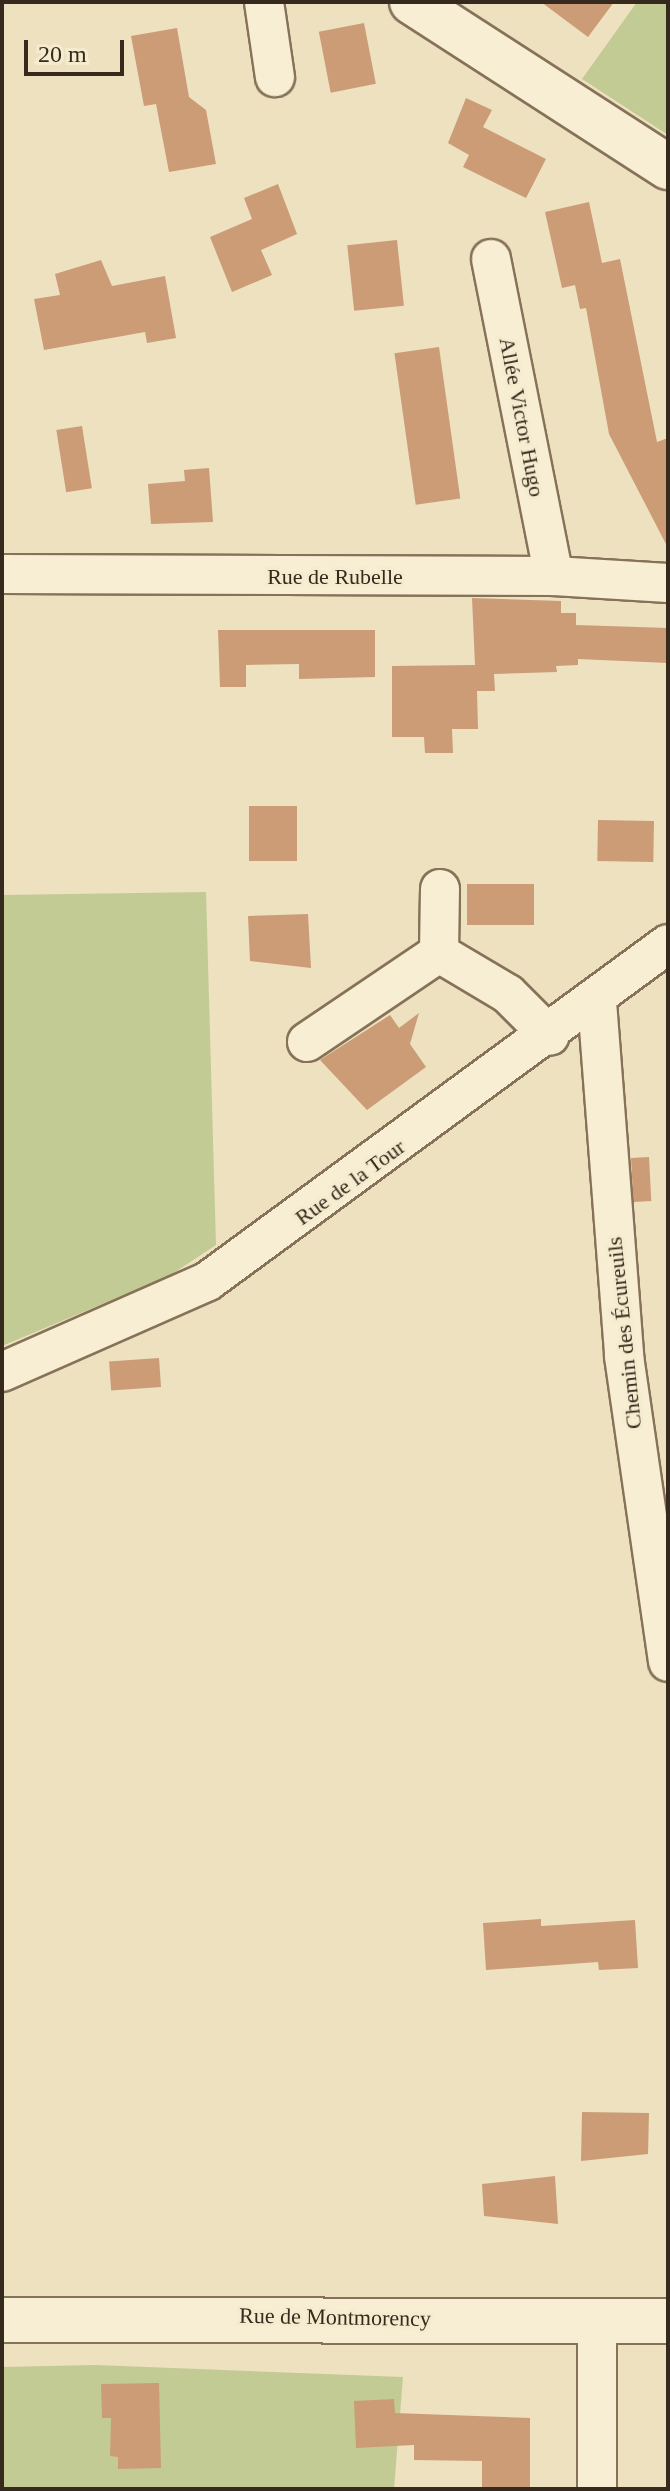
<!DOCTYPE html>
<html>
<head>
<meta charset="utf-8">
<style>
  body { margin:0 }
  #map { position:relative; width:670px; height:2491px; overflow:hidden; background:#ede1c0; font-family:Georgia,serif }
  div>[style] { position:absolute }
  .green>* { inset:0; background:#c3cb94 }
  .building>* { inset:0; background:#cb9c76; transform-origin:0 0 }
  .roads { filter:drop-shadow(2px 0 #867258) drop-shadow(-2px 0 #867258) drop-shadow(0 2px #867258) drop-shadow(0 -2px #867258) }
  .minor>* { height:38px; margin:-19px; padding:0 19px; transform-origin:19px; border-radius:19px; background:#f8eed3 }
  .tertiary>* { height:44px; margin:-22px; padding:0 22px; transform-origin:22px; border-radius:22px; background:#f8eed3 }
  .secondary>* { height:44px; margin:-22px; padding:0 22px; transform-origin:22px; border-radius:22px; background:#f8eed3 }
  span { translate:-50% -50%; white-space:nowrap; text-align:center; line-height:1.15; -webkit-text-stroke:6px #f5ebcf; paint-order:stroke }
  .street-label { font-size:22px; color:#36291d }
  .frame { position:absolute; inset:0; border:4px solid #36291d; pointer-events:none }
  .scale { position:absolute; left:24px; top:40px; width:100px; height:36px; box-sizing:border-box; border:4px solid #36291d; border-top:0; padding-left:10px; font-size:24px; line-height:28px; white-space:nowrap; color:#36291d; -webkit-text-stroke:6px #f5ebcf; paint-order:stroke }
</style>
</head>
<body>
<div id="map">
  <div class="green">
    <i style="clip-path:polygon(637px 2px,668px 2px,668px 135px,582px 79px)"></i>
    <i style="clip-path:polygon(206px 892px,216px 1245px,169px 1276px,2px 1346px,2px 895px)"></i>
    <i style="clip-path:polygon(96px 2365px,403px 2377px,394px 2489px,2px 2489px,2px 2367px)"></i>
  </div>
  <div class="building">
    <i style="clip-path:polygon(541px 2px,614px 2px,588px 37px)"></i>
    <i style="left:364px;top:23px;width:62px;height:46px;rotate:79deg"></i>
    <i style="clip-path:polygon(177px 28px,189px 97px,206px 110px,216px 164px,169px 172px,156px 104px,144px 106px,131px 36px)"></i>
    <i style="clip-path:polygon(466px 98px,492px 110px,483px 127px,546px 159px,526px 198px,463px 167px,469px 155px,448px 143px)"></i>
    <i style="clip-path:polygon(278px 184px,297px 234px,261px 250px,272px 275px,232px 292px,210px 237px,252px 219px,244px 198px)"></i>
    <i style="clip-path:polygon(589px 202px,602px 263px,620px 259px,657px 442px,668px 438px,668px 548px,609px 434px,586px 308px,580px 309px,575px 285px,562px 288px,545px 212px)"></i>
    <i style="left:397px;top:240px;width:66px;height:50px;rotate:84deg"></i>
    <i style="clip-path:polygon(101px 260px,112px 286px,165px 276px,176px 338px,147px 343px,145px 332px,44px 350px,34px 299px,60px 295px,55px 274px)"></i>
    <i style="left:439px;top:347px;width:153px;height:45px;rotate:82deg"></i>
    <i style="left:82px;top:426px;width:63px;height:26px;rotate:81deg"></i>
    <i style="clip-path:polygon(209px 468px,213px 522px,151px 524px,148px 484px,185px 481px,184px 470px)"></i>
    <i style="clip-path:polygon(472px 598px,561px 601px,561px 613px,576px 613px,576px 625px,668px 628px,668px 663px,578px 659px,578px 665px,556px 666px,557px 672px,494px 674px,495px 691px,477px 691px,478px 729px,452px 729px,453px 753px,425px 753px,424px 737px,392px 737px,392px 666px,475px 665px)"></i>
    <i style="clip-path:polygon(218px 630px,375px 630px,375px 677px,299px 679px,299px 664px,246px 665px,246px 687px,220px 687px)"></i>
    <i style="left:249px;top:806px;width:48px;height:55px"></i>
    <i style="left:598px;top:820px;width:56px;height:41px;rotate:1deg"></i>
    <i style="left:467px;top:884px;width:67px;height:41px"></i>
    <i style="clip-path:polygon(308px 914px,311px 968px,250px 961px,248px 916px)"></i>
    <i style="clip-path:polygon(419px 1013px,410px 1044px,426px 1067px,367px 1110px,320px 1060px,390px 1015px,399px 1028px)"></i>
    <i style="left:649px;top:1157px;width:44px;height:18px;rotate:87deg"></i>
    <i style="left:159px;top:1358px;width:29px;height:50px;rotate:86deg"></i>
    <i style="clip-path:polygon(541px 1919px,541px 1926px,635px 1920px,638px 1968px,599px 1970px,598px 1962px,486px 1970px,483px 1923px)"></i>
    <i style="clip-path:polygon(582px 2112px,649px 2113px,648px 2154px,581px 2161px)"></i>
    <i style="clip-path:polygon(555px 2176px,558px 2224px,484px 2216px,482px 2184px)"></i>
    <i style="clip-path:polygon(159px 2383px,161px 2468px,118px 2469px,118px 2457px,110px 2456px,111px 2418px,102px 2418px,101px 2384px)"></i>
    <i style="clip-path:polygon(394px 2399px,395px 2413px,530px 2418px,530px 2489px,482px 2489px,482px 2461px,414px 2460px,414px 2445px,356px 2448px,354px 2401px)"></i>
  </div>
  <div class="roads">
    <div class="minor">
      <i style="left:264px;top:2px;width:76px;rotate:81.7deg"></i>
      <i style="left:491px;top:259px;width:323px;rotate:78.8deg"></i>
      <i style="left:2px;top:574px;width:552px;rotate:0.21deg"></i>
      <i style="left:554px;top:576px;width:114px;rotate:3.5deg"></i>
      <i style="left:440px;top:889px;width:64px;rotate:90.9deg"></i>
      <i style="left:439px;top:953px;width:80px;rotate:30.7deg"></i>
      <i style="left:508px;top:994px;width:59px;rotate:45deg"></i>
      <i style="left:597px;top:1002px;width:355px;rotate:85.6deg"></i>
      <i style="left:624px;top:1356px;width:309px;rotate:81.8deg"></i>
      <i style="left:307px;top:1042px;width:159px;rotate:-34deg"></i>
      <i style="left:2px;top:1372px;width:225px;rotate:-23.8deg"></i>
      <i style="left:208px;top:1281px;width:570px;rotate:-36.23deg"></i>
      <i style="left:597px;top:2320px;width:169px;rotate:90deg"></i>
    </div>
    <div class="tertiary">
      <i style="left:2px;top:2320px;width:666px;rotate:0.09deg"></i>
    </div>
    <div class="secondary">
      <i style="left:412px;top:2px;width:305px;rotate:32.8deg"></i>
    </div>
  </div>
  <div class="street-label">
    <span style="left:522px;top:417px;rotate:79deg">Allée Victor Hugo</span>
    <span style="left:335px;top:577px">Rue de Rubelle</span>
    <span style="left:350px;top:1182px;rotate:-36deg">Rue de la Tour</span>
    <span style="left:624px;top:1333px;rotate:-96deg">Chemin des Écureuils</span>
    <span style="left:335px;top:2317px;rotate:1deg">Rue de Montmorency</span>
  </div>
  <div class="frame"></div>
  <div class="scale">20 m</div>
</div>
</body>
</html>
